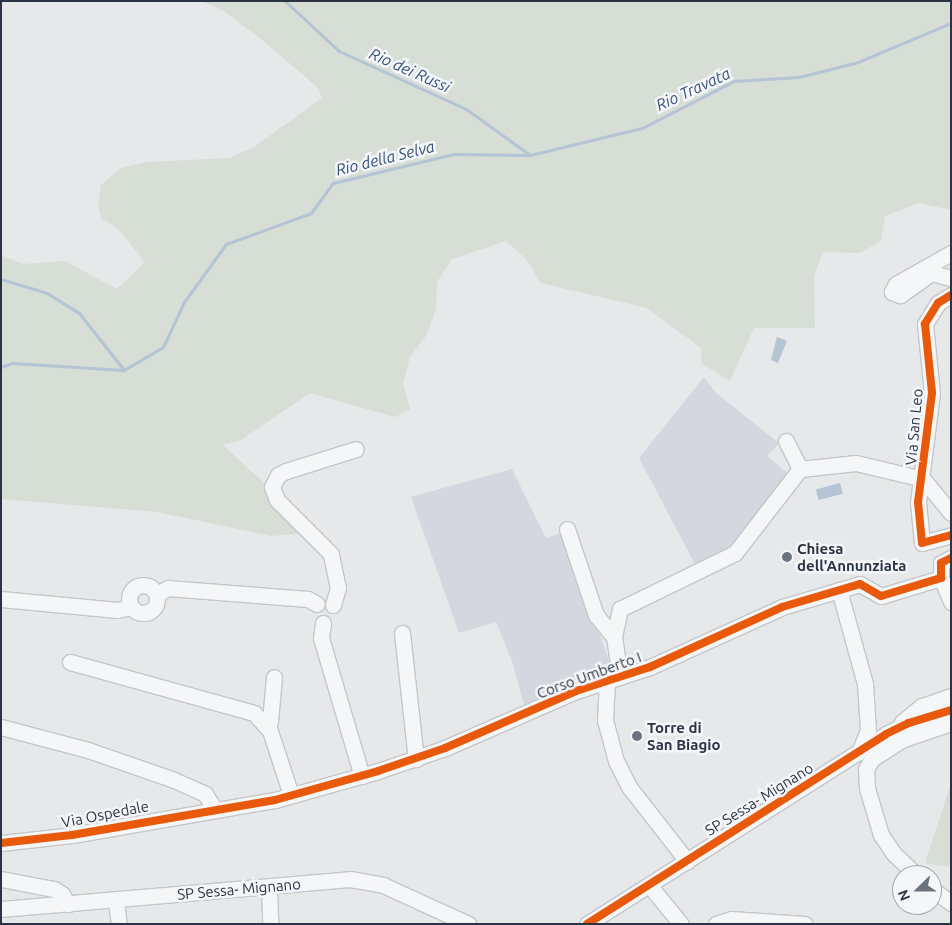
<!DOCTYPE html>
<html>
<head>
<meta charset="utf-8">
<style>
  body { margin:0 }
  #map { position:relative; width:952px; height:925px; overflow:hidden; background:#e6e8ea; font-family:Ubuntu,sans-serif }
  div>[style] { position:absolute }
  .built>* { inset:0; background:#d4d7dd }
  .green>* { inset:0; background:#d6ded6 }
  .water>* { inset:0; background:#b4c4d5; transform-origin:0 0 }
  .stream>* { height:3px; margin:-1.5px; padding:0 1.5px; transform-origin:1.5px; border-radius:1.5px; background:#b4c4d5 }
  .roads { filter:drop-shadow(1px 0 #c4c6c8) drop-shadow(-1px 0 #c4c6c8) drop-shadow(0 1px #c4c6c8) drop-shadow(0 -1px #c4c6c8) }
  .minor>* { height:15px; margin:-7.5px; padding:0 7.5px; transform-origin:7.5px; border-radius:7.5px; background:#f5f6f7 }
  .minor>.ring { margin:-7.5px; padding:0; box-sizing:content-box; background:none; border:15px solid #f5f6f7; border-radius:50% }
  .cycleway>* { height:8px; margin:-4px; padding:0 4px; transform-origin:4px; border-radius:4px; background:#e8590c }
  .dots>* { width:14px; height:14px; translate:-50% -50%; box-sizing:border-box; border:2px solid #f4f6f9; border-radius:50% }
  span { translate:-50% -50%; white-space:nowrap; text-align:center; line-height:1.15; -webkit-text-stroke:5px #f4f6f9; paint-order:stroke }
  .street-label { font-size:15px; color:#2b3445 }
  .poi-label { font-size:15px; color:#2b3445; font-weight:700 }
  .left { translate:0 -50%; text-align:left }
  .water-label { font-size:16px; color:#34527a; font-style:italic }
  .frame { position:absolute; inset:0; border:2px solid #2b3445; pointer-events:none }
  .north { position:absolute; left:892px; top:865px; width:50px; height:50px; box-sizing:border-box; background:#f4f6f9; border:1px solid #a4a8b1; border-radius:50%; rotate:248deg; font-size:14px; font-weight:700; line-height:20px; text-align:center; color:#2b3445 }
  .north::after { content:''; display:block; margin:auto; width:18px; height:22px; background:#6c737f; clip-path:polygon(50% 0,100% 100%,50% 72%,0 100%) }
</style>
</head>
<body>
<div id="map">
  <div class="built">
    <i style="clip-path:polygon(704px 377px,715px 392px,779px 443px,767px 456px,790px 475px,735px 546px,696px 566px,639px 458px)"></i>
    <i style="clip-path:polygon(512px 469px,546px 538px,564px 532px,614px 675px,525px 708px,512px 661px,496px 622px,459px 633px,411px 497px)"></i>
  </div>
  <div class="green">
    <i style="clip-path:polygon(202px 1px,951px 1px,951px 210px,919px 203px,885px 216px,881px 241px,860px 253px,823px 252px,814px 276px,815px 328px,754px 328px,730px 381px,702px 364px,701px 348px,647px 308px,541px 283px,526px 259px,506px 241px,452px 259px,437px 282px,436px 309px,426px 336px,410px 357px,403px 383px,410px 409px,395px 417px,310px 393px,241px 440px,223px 445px,265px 484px,268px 498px,305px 533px,271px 536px,157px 512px,1px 499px,1px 255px,23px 264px,65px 261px,117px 289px,145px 262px,119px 230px,101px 218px,98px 205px,101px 185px,121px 168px,147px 162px,229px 158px,254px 147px,322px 98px,317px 87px,266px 43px,222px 10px)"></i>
    <i style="clip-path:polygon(951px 783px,951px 864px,947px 867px,925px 863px)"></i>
  </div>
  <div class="water">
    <i style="clip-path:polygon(777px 337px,787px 341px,778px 363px,771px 360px)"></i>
    <i style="left:840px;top:483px;width:11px;height:25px;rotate:75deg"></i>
  </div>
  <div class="stream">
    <i style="left:285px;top:1px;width:74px;rotate:42.8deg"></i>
    <i style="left:339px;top:51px;width:140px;rotate:24.5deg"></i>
    <i style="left:466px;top:109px;width:79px;rotate:35.7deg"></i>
    <i style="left:1px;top:279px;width:48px;rotate:16.9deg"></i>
    <i style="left:47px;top:293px;width:38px;rotate:32deg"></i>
    <i style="left:79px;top:313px;width:73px;rotate:51.7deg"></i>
    <i style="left:1px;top:367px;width:12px;rotate:-20deg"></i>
    <i style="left:12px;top:363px;width:112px;rotate:3.6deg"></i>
    <i style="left:124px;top:370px;width:45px;rotate:-30.5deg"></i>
    <i style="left:163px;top:347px;width:50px;rotate:-65deg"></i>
    <i style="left:184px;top:302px;width:72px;rotate:-54.1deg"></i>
    <i style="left:226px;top:244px;width:90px;rotate:-20deg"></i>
    <i style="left:311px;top:213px;width:37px;rotate:-54deg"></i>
    <i style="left:333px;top:183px;width:124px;rotate:-13.5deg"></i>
    <i style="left:454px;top:154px;width:76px;rotate:0.8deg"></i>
    <i style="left:530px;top:155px;width:115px;rotate:-13.6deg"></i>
    <i style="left:642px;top:128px;width:103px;rotate:-27.1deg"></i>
    <i style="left:734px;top:81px;width:65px;rotate:-3.5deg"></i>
    <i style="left:799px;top:77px;width:61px;rotate:-14.3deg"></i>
    <i style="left:858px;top:62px;width:101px;rotate:-22.8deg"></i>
  </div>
  <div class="roads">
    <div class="minor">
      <i style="left:951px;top:253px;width:63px;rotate:150.6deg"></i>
      <i style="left:896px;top:284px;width:9px;rotate:117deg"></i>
      <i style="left:892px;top:292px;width:9px;rotate:21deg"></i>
      <i style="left:900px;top:295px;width:39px;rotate:-35deg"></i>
      <i style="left:932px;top:273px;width:20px;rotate:15deg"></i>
      <i style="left:951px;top:295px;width:15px;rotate:148deg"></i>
      <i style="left:938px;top:303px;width:25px;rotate:122deg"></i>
      <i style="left:925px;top:324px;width:69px;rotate:84.2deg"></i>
      <i style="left:932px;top:393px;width:110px;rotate:97.3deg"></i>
      <i style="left:918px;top:502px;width:41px;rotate:84.4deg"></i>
      <i style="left:922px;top:543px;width:30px;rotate:-15deg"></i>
      <i style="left:786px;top:441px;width:31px;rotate:63deg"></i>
      <i style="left:567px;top:529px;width:91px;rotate:71.4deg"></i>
      <i style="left:596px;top:615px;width:28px;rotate:51deg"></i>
      <i style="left:941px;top:578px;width:26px;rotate:67deg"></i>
      <i class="ring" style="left:129px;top:585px;width:13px;height:13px"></i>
      <i style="left:839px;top:590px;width:98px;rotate:74.5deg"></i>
      <i style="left:865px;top:684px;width:46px;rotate:86.3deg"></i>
      <i style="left:868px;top:730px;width:24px;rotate:112deg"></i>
      <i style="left:157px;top:594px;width:13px;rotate:-29deg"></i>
      <i style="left:168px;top:588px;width:140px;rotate:4.5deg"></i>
      <i style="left:308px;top:599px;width:10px;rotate:29deg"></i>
      <i style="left:1px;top:599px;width:117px;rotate:5.4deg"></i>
      <i style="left:117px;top:610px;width:14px;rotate:-12deg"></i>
      <i style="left:333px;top:605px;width:18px;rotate:-74deg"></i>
      <i style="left:338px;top:588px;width:35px;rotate:-102deg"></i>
      <i style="left:331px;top:554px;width:76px;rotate:-135deg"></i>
      <i style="left:277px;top:500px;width:14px;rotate:-111deg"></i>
      <i style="left:272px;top:487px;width:13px;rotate:-63deg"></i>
      <i style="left:278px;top:475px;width:9px;rotate:-27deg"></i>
      <i style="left:286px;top:471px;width:73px;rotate:-17.4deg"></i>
      <i style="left:323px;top:623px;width:15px;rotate:98deg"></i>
      <i style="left:321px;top:638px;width:144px;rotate:73.5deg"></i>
      <i style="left:402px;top:633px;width:127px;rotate:83.7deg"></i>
      <i style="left:70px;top:662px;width:191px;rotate:15.5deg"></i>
      <i style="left:254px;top:713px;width:24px;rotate:48deg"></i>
      <i style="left:270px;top:731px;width:67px;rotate:71.8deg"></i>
      <i style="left:620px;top:677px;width:40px;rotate:-98.5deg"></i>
      <i style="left:614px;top:637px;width:29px;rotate:-78deg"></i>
      <i style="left:620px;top:609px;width:128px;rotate:-26deg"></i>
      <i style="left:735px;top:553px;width:106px;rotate:-52.3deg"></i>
      <i style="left:800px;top:469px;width:56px;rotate:-6.1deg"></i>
      <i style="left:856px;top:463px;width:69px;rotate:13.4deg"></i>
      <i style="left:923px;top:479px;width:44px;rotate:50.5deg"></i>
      <i style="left:607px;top:681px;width:39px;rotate:93deg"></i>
      <i style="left:605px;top:720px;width:42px;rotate:75deg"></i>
      <i style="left:616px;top:761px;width:30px;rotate:63deg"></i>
      <i style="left:630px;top:788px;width:93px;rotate:52deg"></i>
      <i style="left:902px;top:722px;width:26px;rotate:-39deg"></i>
      <i style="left:922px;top:706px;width:31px;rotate:-19deg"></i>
      <i style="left:1px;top:727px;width:90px;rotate:14.8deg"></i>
      <i style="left:88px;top:750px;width:91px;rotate:19.2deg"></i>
      <i style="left:174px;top:780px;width:34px;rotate:24deg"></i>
      <i style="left:205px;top:794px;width:17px;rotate:57deg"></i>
      <i style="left:267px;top:727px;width:7px;rotate:-63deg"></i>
      <i style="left:270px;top:721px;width:44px;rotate:-84.8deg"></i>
      <i style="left:1px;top:843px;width:71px;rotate:-6.4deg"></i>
      <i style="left:72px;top:835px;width:206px;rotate:-9.8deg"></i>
      <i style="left:275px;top:800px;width:107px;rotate:-15.7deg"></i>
      <i style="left:378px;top:771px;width:71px;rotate:-18.9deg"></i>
      <i style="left:445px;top:748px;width:143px;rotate:-23.5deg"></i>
      <i style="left:576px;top:691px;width:78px;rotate:-18deg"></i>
      <i style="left:650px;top:667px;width:145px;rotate:-24.4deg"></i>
      <i style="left:782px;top:607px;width:81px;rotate:-16.4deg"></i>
      <i style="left:860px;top:584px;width:24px;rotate:30deg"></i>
      <i style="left:881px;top:596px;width:63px;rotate:-16.7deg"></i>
      <i style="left:941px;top:578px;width:15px;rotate:-90deg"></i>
      <i style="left:941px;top:563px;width:11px;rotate:-27deg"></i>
      <i style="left:916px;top:875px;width:30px;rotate:-136deg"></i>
      <i style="left:894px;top:854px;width:23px;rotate:-124deg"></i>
      <i style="left:881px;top:835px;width:49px;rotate:-106.6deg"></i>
      <i style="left:867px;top:788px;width:19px;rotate:-93deg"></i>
      <i style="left:866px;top:769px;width:12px;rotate:-59deg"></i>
      <i style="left:872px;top:759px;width:35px;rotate:-33deg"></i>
      <i style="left:901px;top:740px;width:53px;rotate:-18.8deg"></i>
      <i style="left:1px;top:879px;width:54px;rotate:10.7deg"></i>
      <i style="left:54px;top:889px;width:9px;rotate:32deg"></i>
      <i style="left:62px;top:894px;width:12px;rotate:59deg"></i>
      <i style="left:649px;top:885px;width:50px;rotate:50.6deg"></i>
      <i style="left:269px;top:886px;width:38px;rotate:88deg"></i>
      <i style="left:932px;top:889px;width:24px;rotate:36deg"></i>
      <i style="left:116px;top:901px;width:23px;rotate:83deg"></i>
      <i style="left:1px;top:909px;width:350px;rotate:-4.9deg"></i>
      <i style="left:350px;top:879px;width:34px;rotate:10deg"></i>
      <i style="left:383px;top:885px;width:94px;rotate:24.6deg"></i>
      <i style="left:587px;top:924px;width:354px;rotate:-32.4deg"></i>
      <i style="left:886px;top:734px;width:25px;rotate:-26deg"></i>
      <i style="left:909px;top:723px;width:44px;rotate:-17.2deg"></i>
      <i style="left:716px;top:924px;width:16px;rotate:-18deg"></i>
      <i style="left:731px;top:919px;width:74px;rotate:3.9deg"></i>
    </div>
  </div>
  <div class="cycleway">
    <i style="left:951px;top:295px;width:15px;rotate:148deg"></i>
    <i style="left:938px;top:303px;width:25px;rotate:122deg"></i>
    <i style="left:925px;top:324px;width:69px;rotate:84.2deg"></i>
    <i style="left:932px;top:393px;width:110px;rotate:97.3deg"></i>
    <i style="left:918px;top:502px;width:41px;rotate:84.4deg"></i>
    <i style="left:922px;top:543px;width:30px;rotate:-15deg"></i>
    <i style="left:1px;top:843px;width:71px;rotate:-6.4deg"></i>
    <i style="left:72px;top:835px;width:206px;rotate:-9.8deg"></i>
    <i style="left:275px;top:800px;width:107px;rotate:-15.7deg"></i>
    <i style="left:378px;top:771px;width:71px;rotate:-18.9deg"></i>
    <i style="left:445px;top:748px;width:143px;rotate:-23.5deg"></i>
    <i style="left:576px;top:691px;width:78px;rotate:-18deg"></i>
    <i style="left:650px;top:667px;width:145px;rotate:-24.4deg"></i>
    <i style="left:782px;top:607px;width:81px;rotate:-16.4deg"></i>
    <i style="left:860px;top:584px;width:24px;rotate:30deg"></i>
    <i style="left:881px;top:596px;width:63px;rotate:-16.7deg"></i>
    <i style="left:941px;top:578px;width:15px;rotate:-90deg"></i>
    <i style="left:941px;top:563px;width:11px;rotate:-27deg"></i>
    <i style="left:587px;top:924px;width:354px;rotate:-32.4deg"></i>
    <i style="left:886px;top:734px;width:25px;rotate:-26deg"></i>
    <i style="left:909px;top:723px;width:44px;rotate:-17.2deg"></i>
  </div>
  <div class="dots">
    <i style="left:787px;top:557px;background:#6c737f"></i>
    <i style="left:637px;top:736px;background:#6c737f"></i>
  </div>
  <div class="street-label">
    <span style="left:914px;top:427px;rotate:-85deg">Via San Leo</span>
    <span style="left:589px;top:675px;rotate:-20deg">Corso Umberto I</span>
    <span style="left:759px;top:799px;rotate:-32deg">SP Sessa- Mignano</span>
    <span style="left:105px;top:814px;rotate:-11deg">Via Ospedale</span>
    <span style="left:239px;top:889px;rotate:-5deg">SP Sessa- Mignano</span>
  </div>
  <div class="poi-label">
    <span class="left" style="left:797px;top:557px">Chiesa<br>dell'Annunziata</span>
    <span class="left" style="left:647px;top:736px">Torre di<br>San Biagio</span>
  </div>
  <div class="water-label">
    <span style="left:410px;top:70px;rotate:24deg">Rio dei Russi</span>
    <span style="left:693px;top:89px;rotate:-25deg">Rio Travata</span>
    <span style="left:385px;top:158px;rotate:-14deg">Rio della Selva</span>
  </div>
  <div class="frame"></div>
  <div class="north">N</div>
</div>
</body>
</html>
